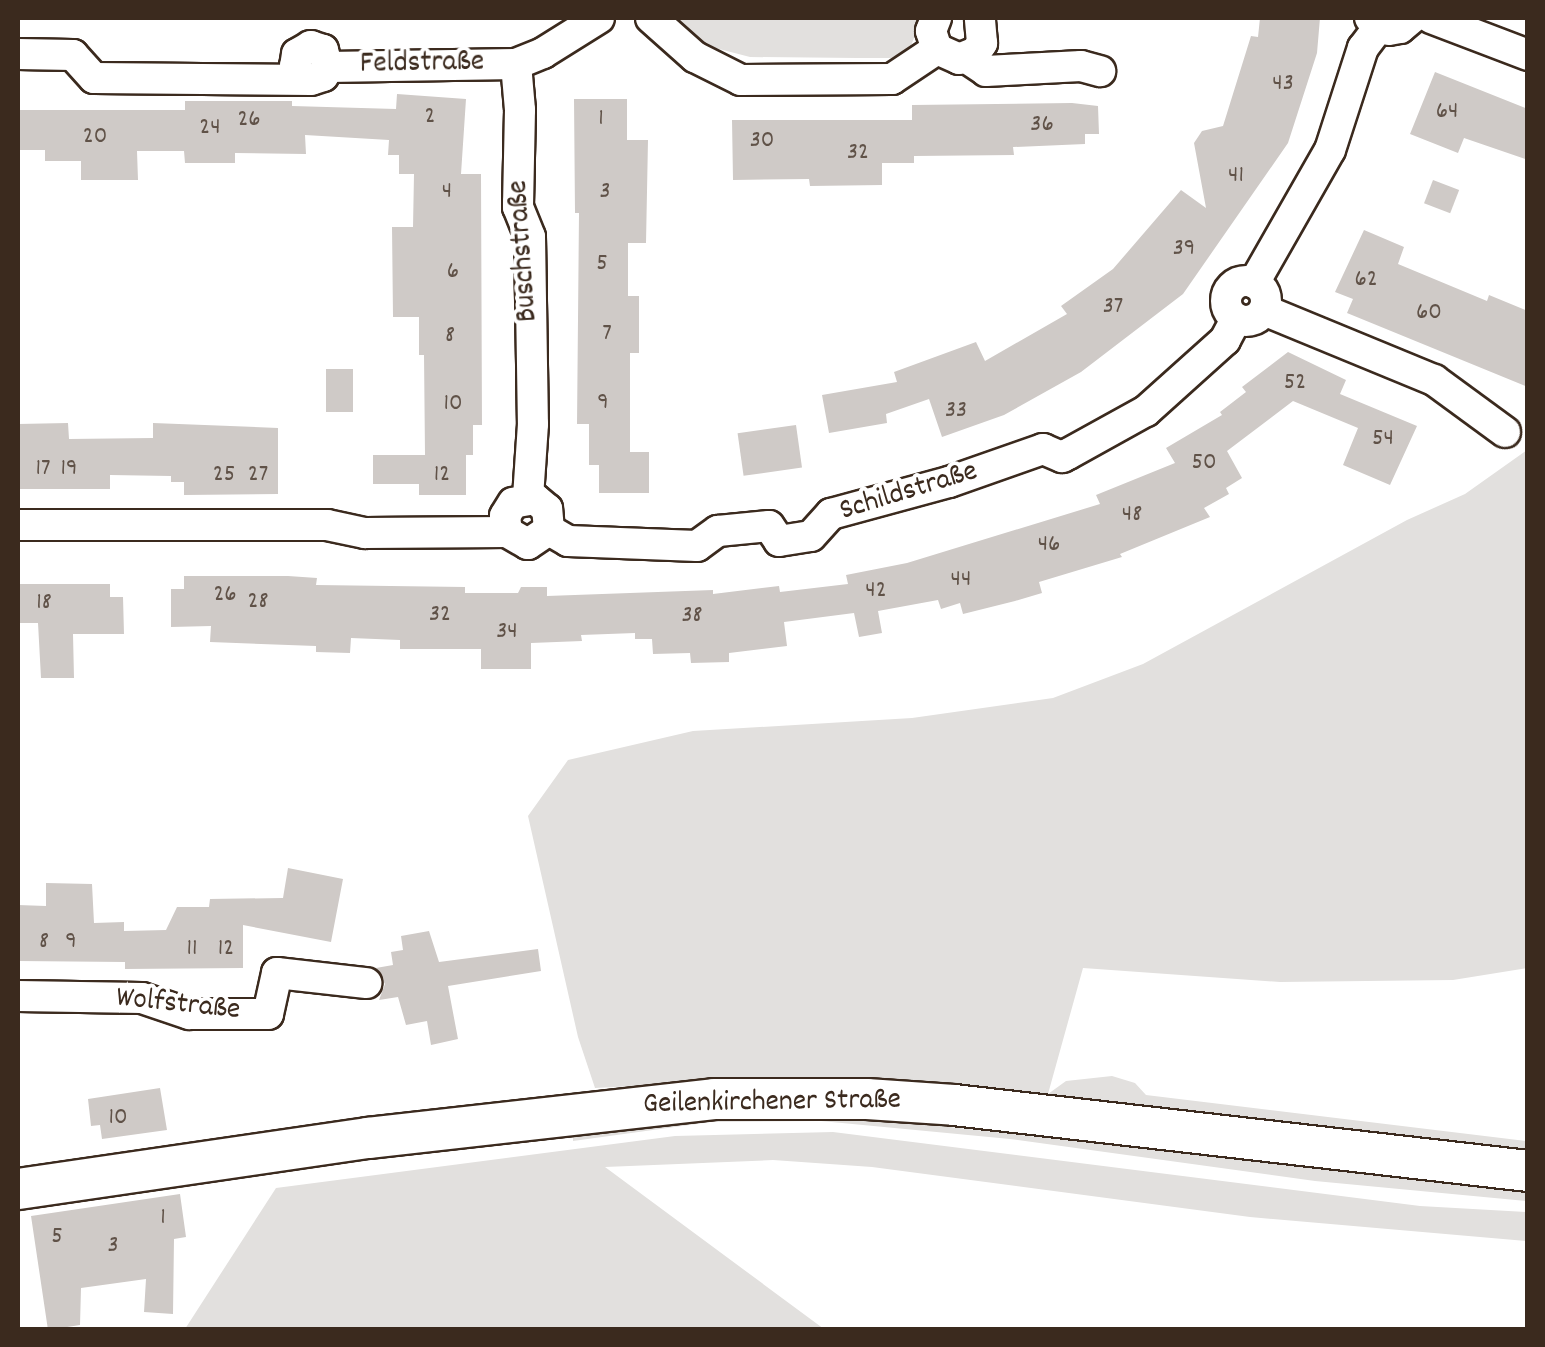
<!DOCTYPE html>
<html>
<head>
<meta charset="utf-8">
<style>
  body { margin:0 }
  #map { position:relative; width:1545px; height:1347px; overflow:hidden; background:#fff; font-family:Dekko,sans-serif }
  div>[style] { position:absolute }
  .green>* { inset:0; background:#e2e0de }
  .building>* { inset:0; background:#cfcac7; transform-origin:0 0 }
  .roads { filter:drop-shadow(2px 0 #3b2a1e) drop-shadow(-2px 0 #3b2a1e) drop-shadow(0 2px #3b2a1e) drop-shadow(0 -2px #3b2a1e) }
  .minor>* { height:30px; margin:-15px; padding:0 15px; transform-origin:15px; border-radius:15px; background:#fff }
  .minor>.ring { margin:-15px; padding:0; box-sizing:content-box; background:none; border:30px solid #fff; border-radius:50% }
  .major>* { height:40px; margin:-20px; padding:0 20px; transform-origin:20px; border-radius:20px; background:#fff }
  span { translate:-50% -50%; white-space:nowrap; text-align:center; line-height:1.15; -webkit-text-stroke:8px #fff; paint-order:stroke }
  .number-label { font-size:25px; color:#605248 }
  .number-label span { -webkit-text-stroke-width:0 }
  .street-label { font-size:30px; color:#3b2a1e }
  .frame { position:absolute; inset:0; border:20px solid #3b2a1e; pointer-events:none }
</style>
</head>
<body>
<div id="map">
  <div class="green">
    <i style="clip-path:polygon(669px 18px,922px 18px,910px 48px,891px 58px,857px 58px,750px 57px,696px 43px)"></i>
    <i style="clip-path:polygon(1527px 450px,1527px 968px,1453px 980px,1280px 982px,1083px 968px,1048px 1094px,1066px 1081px,1112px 1076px,1135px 1083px,1146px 1095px,1527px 1141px,1527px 1154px,910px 1082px,767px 1079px,595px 1088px,578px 1037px,528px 816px,568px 760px,693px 731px,912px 718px,1053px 698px,1143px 664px,1407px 520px,1465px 494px)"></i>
    <i style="clip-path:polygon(823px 1113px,1527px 1191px,1527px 1201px,1315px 1181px,1010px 1139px,821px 1121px,711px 1122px,573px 1141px,573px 1132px,655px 1120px)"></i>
    <i style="clip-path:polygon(833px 1132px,1420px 1206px,1527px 1212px,1527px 1241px,1250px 1217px,872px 1167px,773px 1160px,605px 1167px,824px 1329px,185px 1329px,276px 1188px,675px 1136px)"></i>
  </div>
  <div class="building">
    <i style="clip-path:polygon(1260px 18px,1320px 18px,1317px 53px,1288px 143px,1183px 294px,1081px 372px,1004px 415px,942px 437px,929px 399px,886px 414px,887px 423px,829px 433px,822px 395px,897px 382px,894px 372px,976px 342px,985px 361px,1067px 314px,1061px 306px,1113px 269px,1181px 190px,1206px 208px,1194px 143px,1202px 131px,1223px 126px,1251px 36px,1258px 37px)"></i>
    <i style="clip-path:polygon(1435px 72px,1528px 109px,1528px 160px,1464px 138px,1458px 153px,1410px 134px)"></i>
    <i style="clip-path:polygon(397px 94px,466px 99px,461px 174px,481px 174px,482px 425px,473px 425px,473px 455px,466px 455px,466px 495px,419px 495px,419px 484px,373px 484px,373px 455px,425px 455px,424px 355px,419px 355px,419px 317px,393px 317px,392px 227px,413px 227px,414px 174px,399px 174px,399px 155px,388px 155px,389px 140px,305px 135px,306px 154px,235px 153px,235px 163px,185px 163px,184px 151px,137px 151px,138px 180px,81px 180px,81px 161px,45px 161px,45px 150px,18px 150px,18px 110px,185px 110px,185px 101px,292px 101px,292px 106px,396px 109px)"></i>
    <i style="clip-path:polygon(574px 99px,627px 99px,627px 140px,648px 140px,646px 243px,628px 243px,628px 296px,639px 296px,639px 353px,630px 353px,630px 452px,649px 452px,649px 493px,599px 493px,599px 465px,589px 465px,589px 424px,577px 424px,579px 213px,575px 213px)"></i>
    <i style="clip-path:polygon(1072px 103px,1098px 106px,1099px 134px,1085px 134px,1085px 144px,1013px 147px,1014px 155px,914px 156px,914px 163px,882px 163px,882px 185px,810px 186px,809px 179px,733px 180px,732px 120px,912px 120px,912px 105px)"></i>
    <i style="left:1433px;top:180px;width:28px;height:25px;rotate:21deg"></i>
    <i style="clip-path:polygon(1364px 230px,1404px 247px,1398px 264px,1487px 301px,1489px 295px,1528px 311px,1528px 387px,1347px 313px,1353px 299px,1335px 292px)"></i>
    <i style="clip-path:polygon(1288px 352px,1346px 380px,1340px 394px,1417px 426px,1390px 485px,1343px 465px,1358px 428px,1293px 401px,1227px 451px,1242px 478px,1226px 488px,1229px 494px,1204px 508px,1210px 517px,1120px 554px,1122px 557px,1039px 582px,1042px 593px,1015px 601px,963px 614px,960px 603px,941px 609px,938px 600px,878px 611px,882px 633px,859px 637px,854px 613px,784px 622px,787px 646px,729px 653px,729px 662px,691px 663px,690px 653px,653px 654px,652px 639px,635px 639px,635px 633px,581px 635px,582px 641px,531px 643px,531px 669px,481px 669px,481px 649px,400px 649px,400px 640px,351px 638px,350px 653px,316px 652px,316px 646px,210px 642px,211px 626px,171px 627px,171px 589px,184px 589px,184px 576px,288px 576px,317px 578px,316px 585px,465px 587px,465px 593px,518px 593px,521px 587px,547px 587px,547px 596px,713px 590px,713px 594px,779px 586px,780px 592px,848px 584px,846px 575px,907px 563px,1100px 504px,1096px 495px,1175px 463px,1166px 448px,1222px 415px,1220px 412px,1246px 392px,1242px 387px)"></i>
    <i style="left:326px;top:369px;width:27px;height:43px"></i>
    <i style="clip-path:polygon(68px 423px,69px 439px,153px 438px,153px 423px,278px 428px,278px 494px,184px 495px,184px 482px,171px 482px,171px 476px,110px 475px,110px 489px,18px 489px,18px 424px)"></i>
    <i style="left:796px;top:425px;width:43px;height:59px;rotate:82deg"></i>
    <i style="clip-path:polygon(18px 584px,110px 584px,110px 597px,123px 597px,124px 634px,73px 634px,74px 678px,41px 678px,38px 623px,18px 623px)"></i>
    <i style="clip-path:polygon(288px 868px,343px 879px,331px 942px,243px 925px,243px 968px,125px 969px,125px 962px,18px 961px,18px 905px,46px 906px,46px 883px,92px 884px,94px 923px,124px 922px,124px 931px,166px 930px,177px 907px,209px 907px,210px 899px,283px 898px)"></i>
    <i style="clip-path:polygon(429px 931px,439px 962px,538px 949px,541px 971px,448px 986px,458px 1039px,431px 1045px,427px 1021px,406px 1025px,398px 997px,379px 1000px,385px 984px,376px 968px,393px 965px,391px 952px,403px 950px,401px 936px)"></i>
    <i style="clip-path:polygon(160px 1088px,167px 1130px,102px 1139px,100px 1125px,91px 1126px,88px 1099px)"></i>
    <i style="clip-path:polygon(180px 1194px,186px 1237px,174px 1239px,173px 1314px,144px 1312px,146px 1279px,81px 1288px,80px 1325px,48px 1330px,31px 1216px)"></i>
  </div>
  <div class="roads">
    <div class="minor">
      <i style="left:651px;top:18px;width:59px;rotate:41.6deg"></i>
      <i style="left:695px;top:57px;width:51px;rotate:26.6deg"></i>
      <i style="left:741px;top:80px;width:151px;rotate:-0.4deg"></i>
      <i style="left:892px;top:79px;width:54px;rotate:-33.7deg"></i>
      <i style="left:936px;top:18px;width:14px;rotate:111deg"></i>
      <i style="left:931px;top:31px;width:19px;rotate:72deg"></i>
      <i style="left:937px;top:49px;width:24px;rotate:24deg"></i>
      <i style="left:959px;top:59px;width:18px;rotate:-22deg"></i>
      <i style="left:976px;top:52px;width:11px;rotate:-56deg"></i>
      <i style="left:982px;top:43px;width:25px;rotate:-95deg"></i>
      <i style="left:1370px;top:18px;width:22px;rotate:32deg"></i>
      <i style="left:1389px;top:30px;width:11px;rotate:-10deg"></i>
      <i style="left:1400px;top:28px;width:16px;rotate:-40deg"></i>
      <i style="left:1431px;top:18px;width:104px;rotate:20.9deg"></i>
      <i style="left:18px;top:54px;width:55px;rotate:1deg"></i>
      <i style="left:73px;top:55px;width:31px;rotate:48deg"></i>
      <i style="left:94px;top:78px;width:217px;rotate:0.5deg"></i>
      <i style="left:311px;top:80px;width:13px;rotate:-18deg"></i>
      <i style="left:323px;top:76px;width:9px;rotate:-58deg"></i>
      <i style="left:328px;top:68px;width:19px;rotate:-106deg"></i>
      <i style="left:323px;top:50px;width:13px;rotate:-162deg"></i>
      <i style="left:311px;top:46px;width:16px;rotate:150deg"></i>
      <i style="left:297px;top:54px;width:12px;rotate:99deg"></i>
      <i style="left:295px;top:66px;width:12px;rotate:59deg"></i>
      <i style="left:967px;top:58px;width:23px;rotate:34deg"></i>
      <i style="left:986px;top:71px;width:95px;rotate:-3deg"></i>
      <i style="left:1081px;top:66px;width:20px;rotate:15deg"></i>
      <i style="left:516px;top:64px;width:46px;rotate:85deg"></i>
      <i style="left:520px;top:110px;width:97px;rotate:91.2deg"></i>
      <i style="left:518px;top:207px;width:32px;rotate:68deg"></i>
      <i style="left:530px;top:237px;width:187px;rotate:89.1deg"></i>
      <i style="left:533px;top:424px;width:74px;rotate:93.9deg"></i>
      <i style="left:328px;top:67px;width:188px;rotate:-0.9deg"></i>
      <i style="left:516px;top:64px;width:29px;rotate:-22deg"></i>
      <i style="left:543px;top:53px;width:66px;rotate:-32deg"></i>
      <i class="ring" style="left:1226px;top:281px;width:10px;height:10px"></i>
      <i style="left:1254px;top:283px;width:153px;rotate:-60.3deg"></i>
      <i style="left:1330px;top:150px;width:107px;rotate:-72.1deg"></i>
      <i style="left:1363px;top:48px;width:26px;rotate:-53deg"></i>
      <i style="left:1264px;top:310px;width:184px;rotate:22.4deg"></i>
      <i style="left:1434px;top:380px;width:88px;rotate:36.2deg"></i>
      <i style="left:18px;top:525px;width:309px"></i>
      <i style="left:327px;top:525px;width:39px;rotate:12deg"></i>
      <i style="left:365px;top:533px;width:142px;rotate:-0.4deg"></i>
      <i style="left:507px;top:532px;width:24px;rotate:30deg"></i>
      <i style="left:528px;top:544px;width:25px;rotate:-34deg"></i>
      <i style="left:549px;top:530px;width:21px;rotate:-95deg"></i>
      <i style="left:547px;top:509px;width:16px;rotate:-140deg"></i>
      <i style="left:535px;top:499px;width:22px;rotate:170deg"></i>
      <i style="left:513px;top:503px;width:15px;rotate:122deg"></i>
      <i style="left:505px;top:516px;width:16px;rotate:83deg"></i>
      <i style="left:549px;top:530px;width:22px;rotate:30deg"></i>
      <i style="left:568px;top:541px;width:129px;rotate:2.2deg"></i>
      <i style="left:697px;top:546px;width:26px;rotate:-36deg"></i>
      <i style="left:718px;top:531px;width:51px;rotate:-5.6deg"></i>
      <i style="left:769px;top:526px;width:18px;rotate:56deg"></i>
      <i style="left:779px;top:541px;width:32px;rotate:-9deg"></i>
      <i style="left:811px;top:536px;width:30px;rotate:-48deg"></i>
      <i style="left:831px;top:514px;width:122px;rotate:-15.2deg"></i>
      <i style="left:949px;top:482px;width:100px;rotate:-19.3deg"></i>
      <i style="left:1043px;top:449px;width:21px;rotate:23deg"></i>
      <i style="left:1062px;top:457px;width:7px;rotate:-27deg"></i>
      <i style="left:1068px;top:454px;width:89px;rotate:-28.9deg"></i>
      <i style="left:1146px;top:411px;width:106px;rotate:-41.9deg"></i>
      <i style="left:1225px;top:340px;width:24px;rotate:-62deg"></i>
      <i style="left:18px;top:996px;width:124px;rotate:0.9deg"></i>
      <i style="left:142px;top:998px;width:50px;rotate:18.8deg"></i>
      <i style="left:189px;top:1014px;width:79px"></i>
      <i style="left:268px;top:1014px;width:42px;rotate:-77.6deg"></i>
      <i style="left:277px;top:973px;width:90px;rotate:6.4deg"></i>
    </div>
    <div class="major">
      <i style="left:18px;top:1189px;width:354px;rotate:-8.3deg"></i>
      <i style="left:368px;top:1138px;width:348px;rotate:-6.4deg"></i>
      <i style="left:714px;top:1099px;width:153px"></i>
      <i style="left:867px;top:1099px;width:87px;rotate:3.9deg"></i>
      <i style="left:954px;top:1105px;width:578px;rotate:6.56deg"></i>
    </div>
  </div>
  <div class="number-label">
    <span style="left:1283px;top:84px">43</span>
    <span style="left:1447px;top:112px">64</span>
    <span style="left:430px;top:117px">2</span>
    <span style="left:601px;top:119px">1</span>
    <span style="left:249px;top:120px">26</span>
    <span style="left:1042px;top:125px">36</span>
    <span style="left:210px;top:128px">24</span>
    <span style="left:95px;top:137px">20</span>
    <span style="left:762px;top:141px">30</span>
    <span style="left:858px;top:153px">32</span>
    <span style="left:1236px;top:176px">41</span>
    <span style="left:447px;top:192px">4</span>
    <span style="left:605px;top:192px">3</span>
    <span style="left:1184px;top:249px">39</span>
    <span style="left:602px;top:264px">5</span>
    <span style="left:453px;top:272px">6</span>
    <span style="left:1366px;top:280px">62</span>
    <span style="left:1113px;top:307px">37</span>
    <span style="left:1429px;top:313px">60</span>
    <span style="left:607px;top:334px">7</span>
    <span style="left:450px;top:336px">8</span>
    <span style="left:1295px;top:383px">52</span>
    <span style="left:603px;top:403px">9</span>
    <span style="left:453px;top:404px">10</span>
    <span style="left:956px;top:411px">33</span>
    <span style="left:1383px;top:439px">54</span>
    <span style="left:1204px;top:463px">50</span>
    <span style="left:43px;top:469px">17</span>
    <span style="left:69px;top:469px">19</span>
    <span style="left:224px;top:475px">25</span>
    <span style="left:258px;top:475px">27</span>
    <span style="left:442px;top:475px">12</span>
    <span style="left:1132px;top:515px">48</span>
    <span style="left:1049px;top:545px">46</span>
    <span style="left:961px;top:580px">44</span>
    <span style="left:876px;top:591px">42</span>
    <span style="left:225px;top:595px">26</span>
    <span style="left:258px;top:602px">28</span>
    <span style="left:44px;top:603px">18</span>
    <span style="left:440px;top:615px">32</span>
    <span style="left:692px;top:616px">38</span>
    <span style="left:507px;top:632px">34</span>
    <span style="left:44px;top:942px">8</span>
    <span style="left:71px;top:942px">9</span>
    <span style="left:192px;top:949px">11</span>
    <span style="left:226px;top:949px">12</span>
    <span style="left:118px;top:1118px">10</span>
    <span style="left:163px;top:1218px">1</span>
    <span style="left:57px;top:1237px">5</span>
    <span style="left:113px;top:1246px">3</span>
  </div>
  <div class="street-label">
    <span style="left:422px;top:65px;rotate:-1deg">Feldstraße</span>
    <span style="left:525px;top:251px;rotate:-94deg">Buschstraße</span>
    <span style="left:909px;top:493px;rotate:-17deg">Schildstraße</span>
    <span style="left:178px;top:1006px;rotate:6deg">Wolfstraße</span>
    <span style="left:772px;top:1104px;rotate:-1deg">Geilenkirchener Straße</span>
  </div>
  <div class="frame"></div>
</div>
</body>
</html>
